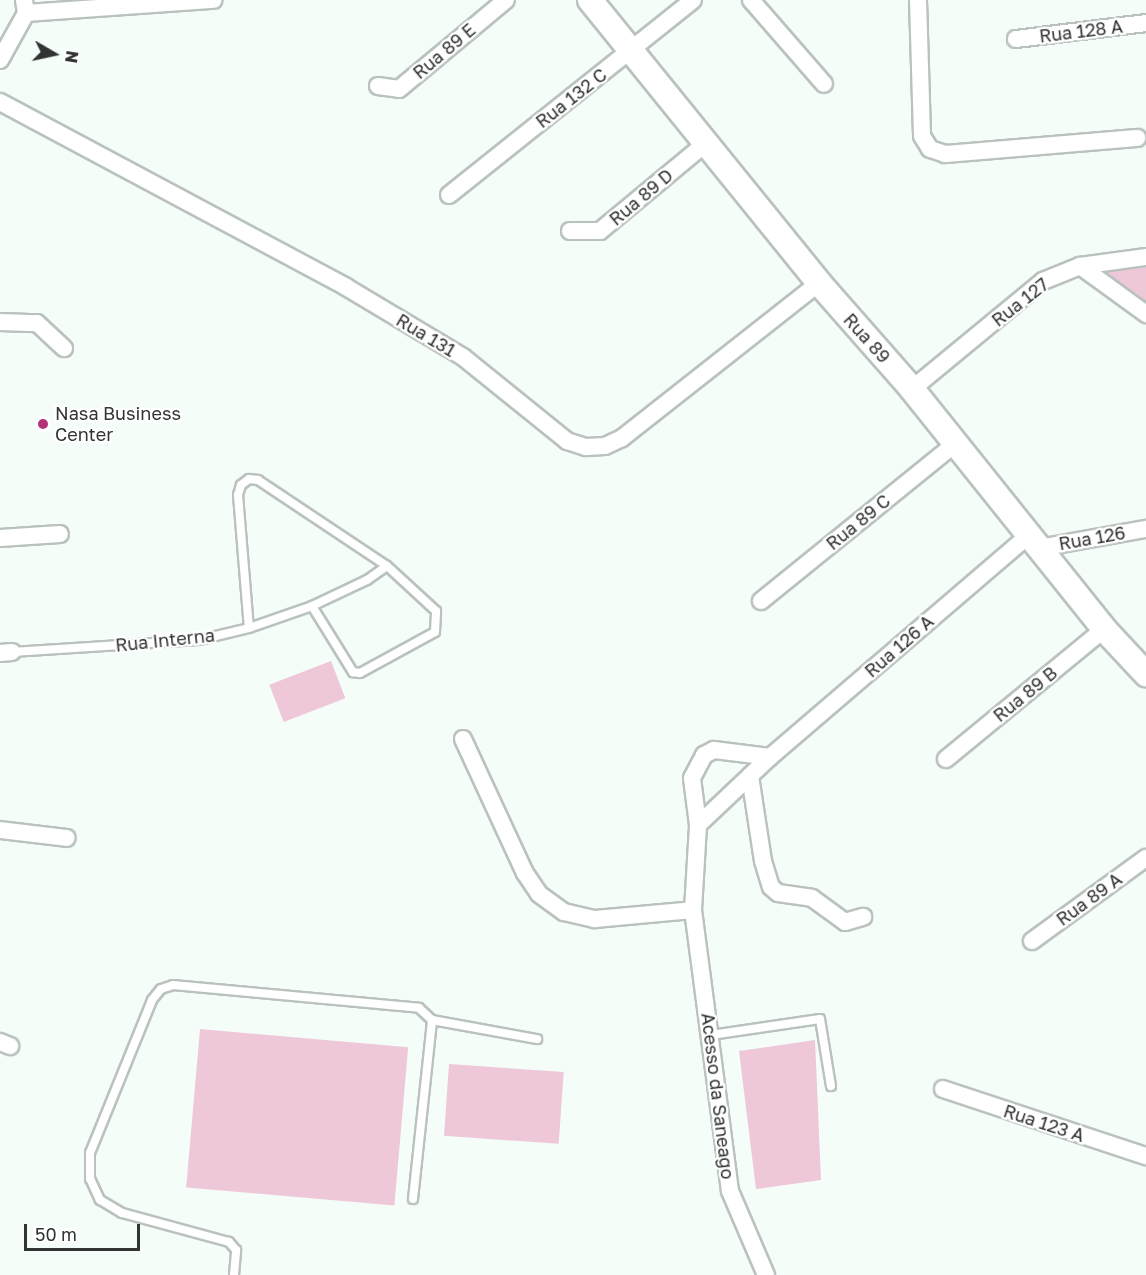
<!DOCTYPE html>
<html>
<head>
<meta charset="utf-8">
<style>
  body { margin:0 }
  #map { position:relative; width:1146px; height:1275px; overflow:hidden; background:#f5fdf9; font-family:"Golos Text",sans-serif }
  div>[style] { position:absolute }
  .green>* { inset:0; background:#eec8d8; transform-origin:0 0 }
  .roads { filter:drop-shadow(2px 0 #bac2be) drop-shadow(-2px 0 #bac2be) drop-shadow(0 2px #bac2be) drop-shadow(0 -2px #bac2be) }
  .lane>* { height:8px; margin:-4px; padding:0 4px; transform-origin:4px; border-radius:4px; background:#fff }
  .street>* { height:16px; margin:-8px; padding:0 8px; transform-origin:8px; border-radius:8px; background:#fff }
  .secondary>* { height:24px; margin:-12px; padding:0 12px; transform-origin:12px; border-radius:12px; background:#fff }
  .dots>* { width:16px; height:16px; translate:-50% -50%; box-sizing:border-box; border:3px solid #fff; border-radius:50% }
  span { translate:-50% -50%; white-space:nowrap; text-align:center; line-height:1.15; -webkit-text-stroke:4.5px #fff; paint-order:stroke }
  .street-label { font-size:18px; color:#313432 }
  .poi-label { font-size:18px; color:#313432 }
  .left { translate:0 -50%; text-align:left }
  .north { position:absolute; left:24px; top:24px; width:60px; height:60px; -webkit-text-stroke:4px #fff; paint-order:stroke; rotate:99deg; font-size:16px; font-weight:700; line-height:24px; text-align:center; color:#313432 }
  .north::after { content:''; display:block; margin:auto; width:21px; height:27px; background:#313432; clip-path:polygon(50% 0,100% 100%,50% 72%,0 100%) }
  .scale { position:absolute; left:24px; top:1224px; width:116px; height:27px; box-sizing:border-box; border:3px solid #313432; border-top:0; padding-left:8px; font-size:18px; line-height:21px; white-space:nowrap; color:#313432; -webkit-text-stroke:4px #fff; paint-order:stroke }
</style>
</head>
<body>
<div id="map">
  <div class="green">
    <i style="clip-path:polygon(1146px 263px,1146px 309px,1092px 269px)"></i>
    <i style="left:331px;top:661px;width:40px;height:66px;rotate:69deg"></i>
    <i style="left:200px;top:1029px;width:209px;height:159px;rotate:5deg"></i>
    <i style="clip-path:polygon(815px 1040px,821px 1180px,756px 1189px,739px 1051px)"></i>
    <i style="left:449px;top:1064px;width:115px;height:72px;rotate:4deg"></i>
  </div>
  <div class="roads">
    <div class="lane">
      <i style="left:312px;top:606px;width:78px;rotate:58.2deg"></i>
      <i style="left:353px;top:672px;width:7px;rotate:8deg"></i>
      <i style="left:360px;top:673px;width:85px;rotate:-28.7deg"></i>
      <i style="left:435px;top:632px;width:21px;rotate:-87deg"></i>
      <i style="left:436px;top:611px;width:67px;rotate:-137.4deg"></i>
      <i style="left:12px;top:652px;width:187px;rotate:-3.7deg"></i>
      <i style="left:199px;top:640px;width:51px;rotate:-13.5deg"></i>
      <i style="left:249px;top:628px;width:67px;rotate:-19.2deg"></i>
      <i style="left:312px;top:606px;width:61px;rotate:-25.3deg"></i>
      <i style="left:367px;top:580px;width:24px;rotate:-35deg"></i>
      <i style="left:387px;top:566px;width:155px;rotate:-146.3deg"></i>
      <i style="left:258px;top:480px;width:9px;rotate:-174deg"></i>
      <i style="left:249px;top:479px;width:10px;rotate:143deg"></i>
      <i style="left:241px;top:485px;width:10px;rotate:107deg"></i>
      <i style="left:238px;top:495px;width:133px;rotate:85.3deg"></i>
      <i style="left:711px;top:1035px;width:110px;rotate:-8.4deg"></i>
      <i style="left:820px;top:1019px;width:68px;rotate:80.7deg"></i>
      <i style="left:413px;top:1199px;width:180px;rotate:-83.9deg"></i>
      <i style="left:234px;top:1275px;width:25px;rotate:-85deg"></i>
      <i style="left:236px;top:1250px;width:11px;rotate:-131deg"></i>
      <i style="left:229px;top:1242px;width:111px;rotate:-164.8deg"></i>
      <i style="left:122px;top:1213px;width:26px;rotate:-149deg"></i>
      <i style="left:100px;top:1200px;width:23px;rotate:-115deg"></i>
      <i style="left:90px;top:1179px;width:26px;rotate:-90deg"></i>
      <i style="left:90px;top:1153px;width:165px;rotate:-67.9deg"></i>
      <i style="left:152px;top:1000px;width:14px;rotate:-51deg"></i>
      <i style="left:161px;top:989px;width:13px;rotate:-18deg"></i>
      <i style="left:173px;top:985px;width:247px;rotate:5.3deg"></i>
      <i style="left:419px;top:1008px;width:18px;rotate:43deg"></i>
      <i style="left:432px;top:1020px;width:107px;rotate:10.3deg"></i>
    </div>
    <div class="street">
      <i style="left:751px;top:0;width:111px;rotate:49deg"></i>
      <i style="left:918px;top:0;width:136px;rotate:88.3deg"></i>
      <i style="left:922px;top:136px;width:15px;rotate:58deg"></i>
      <i style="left:930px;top:149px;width:16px;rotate:18deg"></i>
      <i style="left:945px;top:154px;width:193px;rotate:-4.8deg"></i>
      <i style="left:26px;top:13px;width:188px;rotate:-4deg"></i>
      <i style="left:1016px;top:39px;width:131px;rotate:-7deg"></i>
      <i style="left:0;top:60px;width:54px;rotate:-61deg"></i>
      <i style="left:26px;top:13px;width:13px;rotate:-99deg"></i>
      <i style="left:378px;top:86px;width:21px;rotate:8deg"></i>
      <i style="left:399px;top:89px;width:139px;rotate:-39.8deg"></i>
      <i style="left:0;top:102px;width:392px;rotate:28.1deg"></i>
      <i style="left:346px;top:287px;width:136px;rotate:30.9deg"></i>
      <i style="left:463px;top:357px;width:134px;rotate:38.9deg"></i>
      <i style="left:567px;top:441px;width:20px;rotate:18deg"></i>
      <i style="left:586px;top:447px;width:19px;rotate:-3deg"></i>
      <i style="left:605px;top:446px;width:19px;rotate:-25deg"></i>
      <i style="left:622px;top:438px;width:251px;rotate:-38.2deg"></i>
      <i style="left:449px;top:195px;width:312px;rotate:-38.6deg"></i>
      <i style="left:570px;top:231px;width:30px"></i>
      <i style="left:600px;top:231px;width:138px;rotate:-39.7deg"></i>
      <i style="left:1080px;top:266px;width:82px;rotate:36deg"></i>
      <i style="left:0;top:322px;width:37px;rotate:2deg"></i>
      <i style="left:37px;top:323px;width:37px;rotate:43deg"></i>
      <i style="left:912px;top:389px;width:170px;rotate:-39.5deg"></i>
      <i style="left:1043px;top:281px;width:40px;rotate:-22deg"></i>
      <i style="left:1080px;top:266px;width:67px;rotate:-7.8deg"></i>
      <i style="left:0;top:538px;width:60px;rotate:-3.8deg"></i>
      <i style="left:1039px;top:548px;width:109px;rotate:-10.1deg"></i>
      <i style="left:761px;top:601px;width:250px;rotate:-39deg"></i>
      <i style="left:0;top:653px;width:12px;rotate:-5deg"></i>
      <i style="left:463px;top:739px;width:148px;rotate:65.2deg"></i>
      <i style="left:525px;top:873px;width:25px;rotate:56deg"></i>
      <i style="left:539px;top:894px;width:31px;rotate:36deg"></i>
      <i style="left:564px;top:912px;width:32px;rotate:13deg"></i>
      <i style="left:595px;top:919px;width:98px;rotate:-5.2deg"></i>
      <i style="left:946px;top:759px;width:205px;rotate:-39.4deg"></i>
      <i style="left:750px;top:776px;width:86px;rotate:81.3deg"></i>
      <i style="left:763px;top:861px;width:27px;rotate:73deg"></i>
      <i style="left:771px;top:887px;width:9px;rotate:41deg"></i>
      <i style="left:778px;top:893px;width:34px;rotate:8deg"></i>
      <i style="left:812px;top:898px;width:41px;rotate:36deg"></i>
      <i style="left:845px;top:922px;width:19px;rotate:-16deg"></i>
      <i style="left:698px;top:825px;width:99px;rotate:-43.4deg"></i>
      <i style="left:770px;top:757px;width:340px;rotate:-40.6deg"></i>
      <i style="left:0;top:830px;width:67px;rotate:6.8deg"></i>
      <i style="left:1032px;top:941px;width:141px;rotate:-36.1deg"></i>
      <i style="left:0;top:1042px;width:11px;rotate:22deg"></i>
      <i style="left:943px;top:1089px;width:214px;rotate:18.3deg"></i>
      <i style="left:766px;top:1275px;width:91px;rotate:-113.2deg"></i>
      <i style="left:730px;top:1191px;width:283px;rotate:-97.5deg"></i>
      <i style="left:693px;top:910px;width:85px;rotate:-86.6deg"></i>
      <i style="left:698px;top:825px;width:47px;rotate:-97.3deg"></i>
      <i style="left:692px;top:778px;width:26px;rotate:-62deg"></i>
      <i style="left:704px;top:755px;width:11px;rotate:-27deg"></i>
      <i style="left:714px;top:750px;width:56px;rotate:7.1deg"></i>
    </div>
    <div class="secondary">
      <i style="left:590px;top:0;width:364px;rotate:51deg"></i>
      <i style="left:819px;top:283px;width:141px;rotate:48.7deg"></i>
      <i style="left:912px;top:389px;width:307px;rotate:51.3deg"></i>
      <i style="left:1104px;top:629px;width:62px;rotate:47deg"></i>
    </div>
  </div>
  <div class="dots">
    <i style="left:43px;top:424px;background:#b4317a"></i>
  </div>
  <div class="street-label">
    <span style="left:1081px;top:31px;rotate:-7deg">Rua 128 A</span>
    <span style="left:444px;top:51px;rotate:-40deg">Rua 89 E</span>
    <span style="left:571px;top:98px;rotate:-38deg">Rua 132 C</span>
    <span style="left:641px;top:197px;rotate:-40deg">Rua 89 D</span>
    <span style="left:1020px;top:302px;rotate:-38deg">Rua 127</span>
    <span style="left:426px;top:335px;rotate:31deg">Rua 131</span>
    <span style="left:867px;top:338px;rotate:48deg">Rua 89</span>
    <span style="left:858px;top:522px;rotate:-39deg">Rua 89 C</span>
    <span style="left:1092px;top:538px;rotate:-10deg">Rua 126</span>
    <span style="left:165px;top:640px;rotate:-6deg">Rua Interna</span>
    <span style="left:899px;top:646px;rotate:-41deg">Rua 126 A</span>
    <span style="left:1025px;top:694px;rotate:-39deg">Rua 89 B</span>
    <span style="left:1089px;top:899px;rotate:-36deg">Rua 89 A</span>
    <span style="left:718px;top:1096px;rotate:83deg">Acesso da Saneago</span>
    <span style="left:1044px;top:1123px;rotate:18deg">Rua 123 A</span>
  </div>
  <div class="poi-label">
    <span class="left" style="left:55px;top:424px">Nasa Business<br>Center</span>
  </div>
  <div class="north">N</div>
  <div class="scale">50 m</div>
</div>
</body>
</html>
